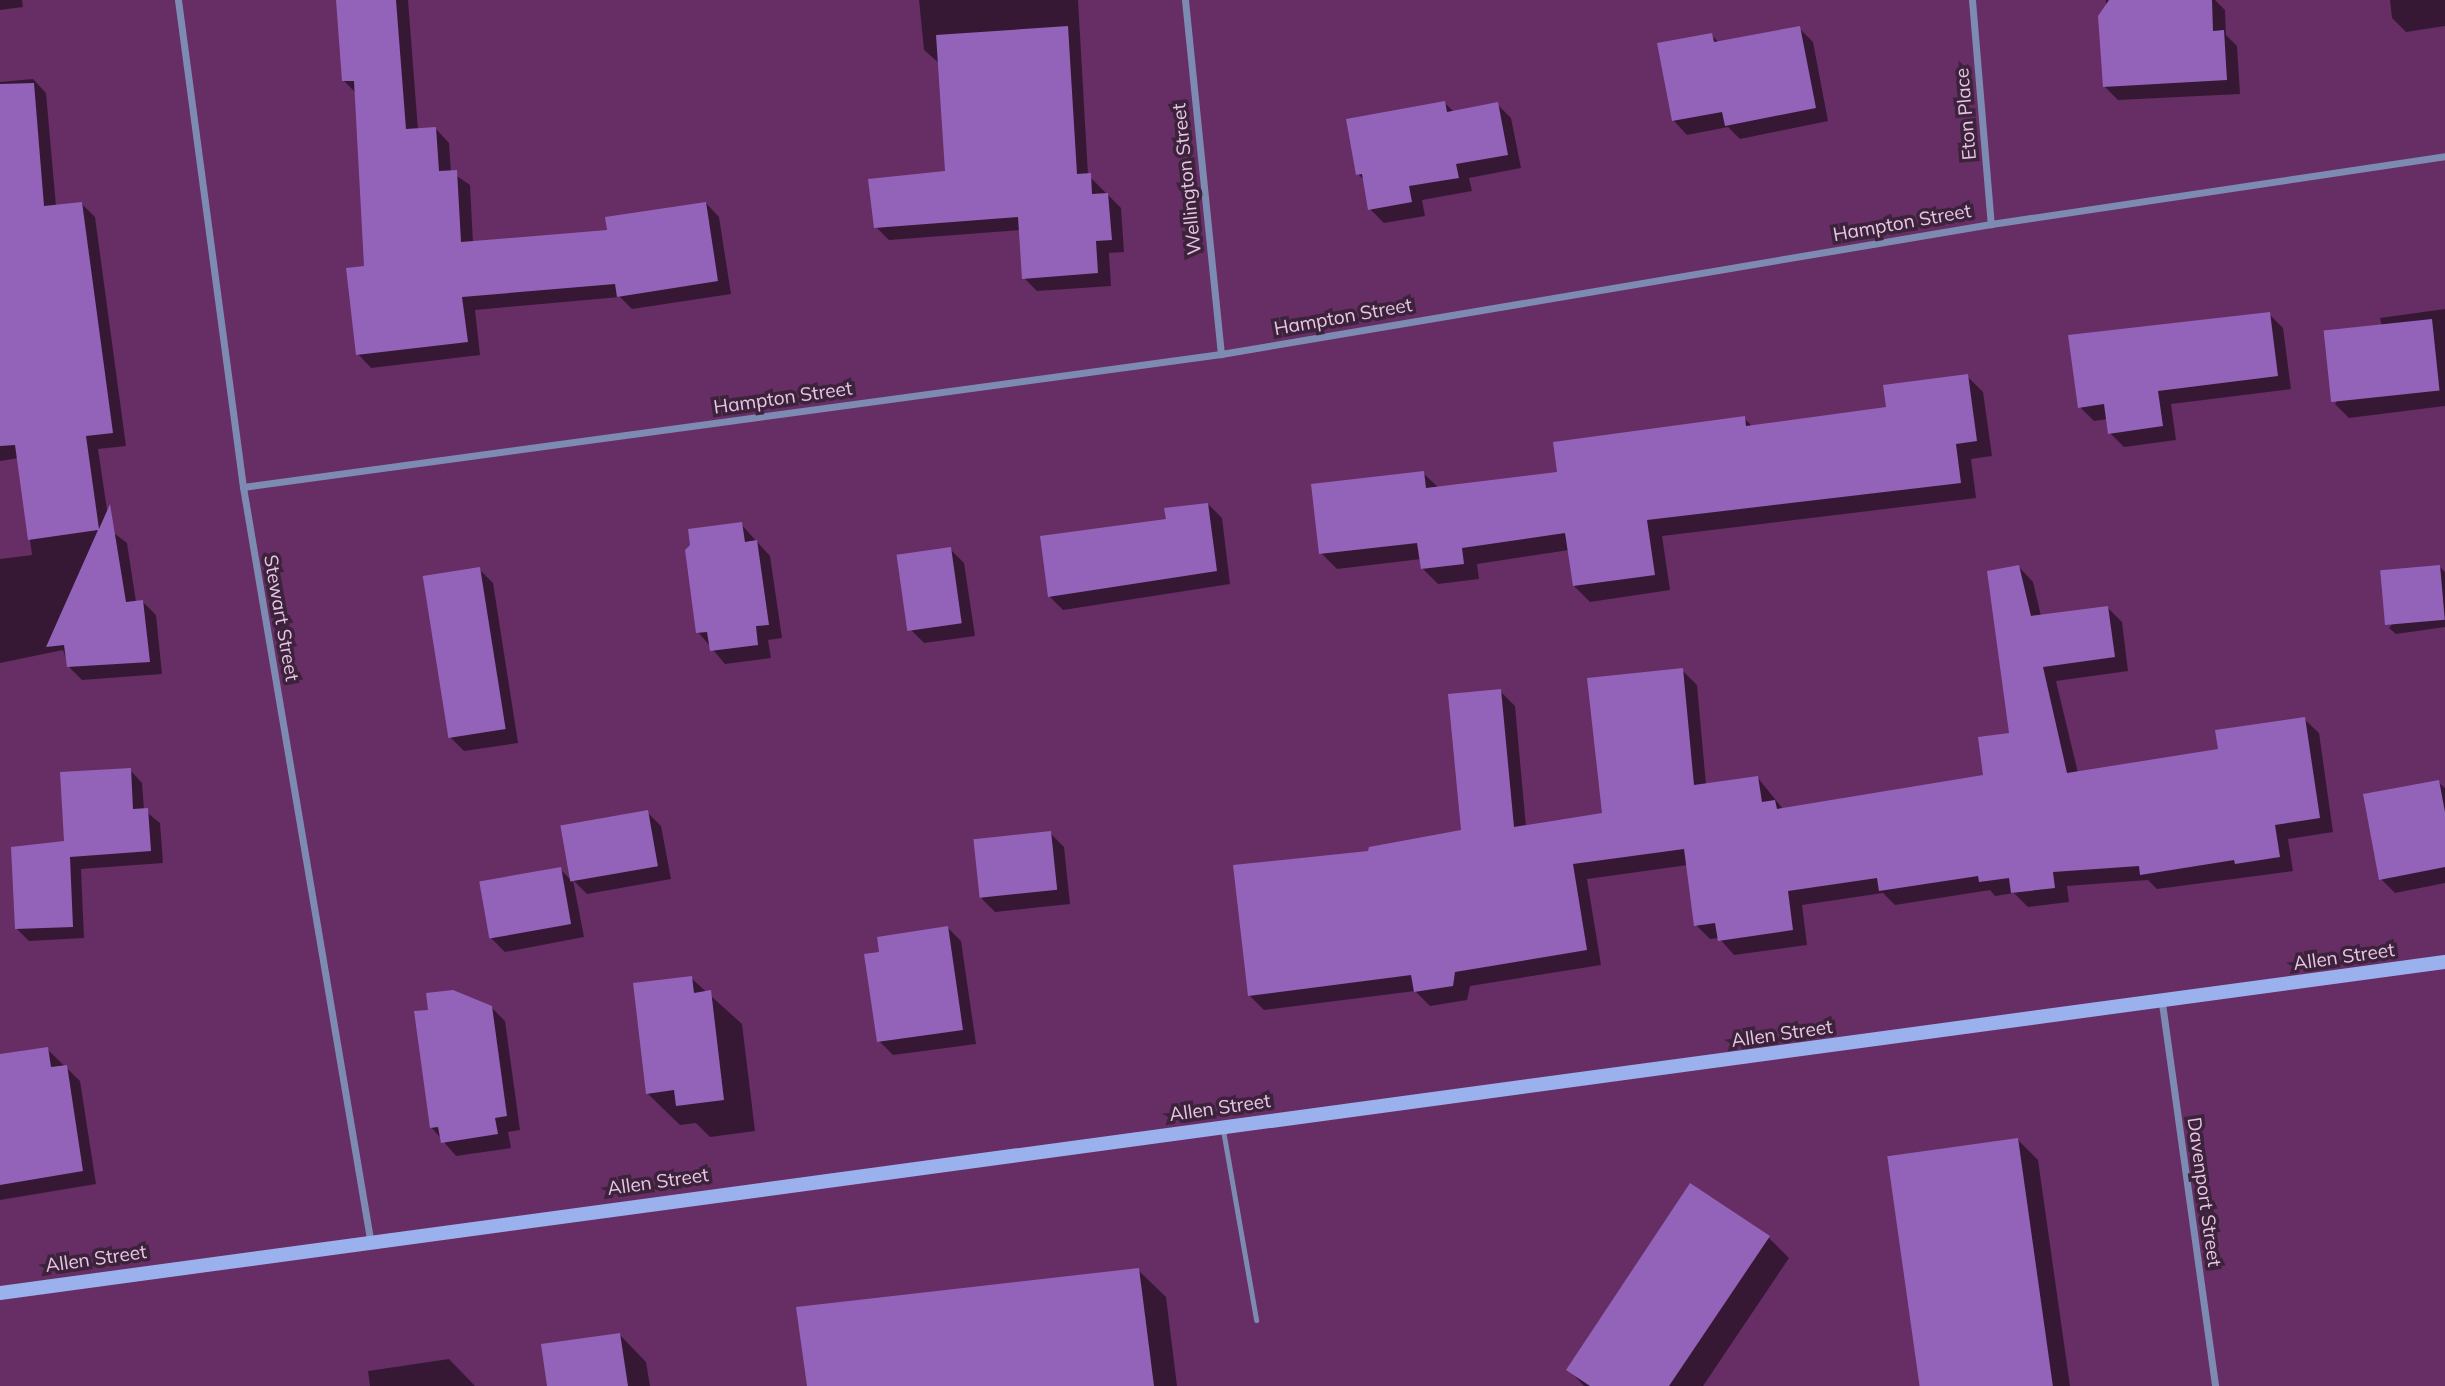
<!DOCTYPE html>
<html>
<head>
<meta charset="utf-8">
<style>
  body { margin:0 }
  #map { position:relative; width:2445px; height:1386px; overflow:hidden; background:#662e64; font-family:Mulish,sans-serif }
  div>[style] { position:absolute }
  .shadow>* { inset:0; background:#0007 }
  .building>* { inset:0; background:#9363b9; transform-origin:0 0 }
  .lane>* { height:5px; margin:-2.5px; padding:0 2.5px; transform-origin:2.5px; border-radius:2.5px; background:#7d8bb2 }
  .street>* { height:7px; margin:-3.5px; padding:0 3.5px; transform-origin:3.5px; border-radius:3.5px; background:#7d8bb2 }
  .secondary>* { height:14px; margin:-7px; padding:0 7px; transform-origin:7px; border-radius:7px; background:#9ab1ee }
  span { translate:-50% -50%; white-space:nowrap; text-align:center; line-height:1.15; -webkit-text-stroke:7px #3c233b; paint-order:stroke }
  .street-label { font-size:19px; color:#e7c6e4 }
</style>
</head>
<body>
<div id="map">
  <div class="shadow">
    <i style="clip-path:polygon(0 0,22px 0,23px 7px,0 10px)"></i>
    <i style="clip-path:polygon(337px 0,408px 0,418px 130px,436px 129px,449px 143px,451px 172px,470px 185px,473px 243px,609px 231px,706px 203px,719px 217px,731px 294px,632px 309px,620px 297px,475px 310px,480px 355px,371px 368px,358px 354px,365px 268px,356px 93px,344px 81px)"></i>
    <i style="clip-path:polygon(919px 0,1078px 0,1088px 175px,1121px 208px,1124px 252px,1109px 253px,1111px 286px,1037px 291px,1024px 278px,1020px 230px,889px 240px,876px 227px,946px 173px,940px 64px,924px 50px)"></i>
    <i style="clip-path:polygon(2106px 0,2215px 0,2225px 10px,2226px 35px,2237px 46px,2240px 94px,2118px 100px,2104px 86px)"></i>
    <i style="clip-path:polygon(2390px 0,2445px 0,2445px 26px,2406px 32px,2392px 18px)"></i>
    <i style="clip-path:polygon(1799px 28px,1813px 42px,1828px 121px,1740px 139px,1728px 127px,1687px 135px,1674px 121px,1711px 35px,1720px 43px)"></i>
    <i style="clip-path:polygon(33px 79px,46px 93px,56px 206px,81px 203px,95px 217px,126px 446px,98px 449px,110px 530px,127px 543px,136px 602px,143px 602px,156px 615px,162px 674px,82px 680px,69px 667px,63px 650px,0 663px,0 559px,32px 555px,19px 458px,0 461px,0 82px)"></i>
    <i style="clip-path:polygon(1444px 102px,1454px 112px,1497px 104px,1511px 118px,1521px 168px,1469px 178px,1472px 191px,1422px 200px,1425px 216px,1384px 223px,1370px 209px,1365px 181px,1358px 174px)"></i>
    <i style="clip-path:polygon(2445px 309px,2445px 406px,2349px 418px,2335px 404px,2382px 327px,2380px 318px)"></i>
    <i style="clip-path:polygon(2269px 314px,2283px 328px,2291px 389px,2171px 404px,2176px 440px,2124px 447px,2110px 433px,2108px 419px,2094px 421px,2080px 407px)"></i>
    <i style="clip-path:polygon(1967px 376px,1983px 392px,1992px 456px,1971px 459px,1976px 498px,1662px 536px,1670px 590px,1590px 602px,1574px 586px,1569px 550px,1477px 564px,1479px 579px,1438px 584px,1422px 568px,1421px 559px,1337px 569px,1321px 553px,1423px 473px,1439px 488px,1559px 474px,1744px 418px,1753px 427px,1888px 409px)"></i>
    <i style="clip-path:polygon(1208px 504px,1222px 518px,1230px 584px,1063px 610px,1049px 596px,1167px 520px)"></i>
    <i style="clip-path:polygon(741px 524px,770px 556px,782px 638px,768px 640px,771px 658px,725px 664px,698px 632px)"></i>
    <i style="clip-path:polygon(950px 549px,964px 563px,975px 636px,924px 643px,910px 629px)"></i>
    <i style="clip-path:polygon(2439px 566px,2445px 572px,2445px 627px,2396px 634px,2389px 628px)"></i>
    <i style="clip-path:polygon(2019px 567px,2033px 582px,2041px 616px,2107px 607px,2122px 622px,2128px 671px,2056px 681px,2078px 773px,2220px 751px,2304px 719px,2319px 733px,2333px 832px,2288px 839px,2293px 871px,2157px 889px,2148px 880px,2067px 886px,2069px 902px,2028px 907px,2014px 893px,1995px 896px,1990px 890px,1895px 905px,1883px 893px,1802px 905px,1807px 945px,1734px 955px,1719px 938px,1710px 939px,1696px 925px,1688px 865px,1587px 879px,1601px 965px,1470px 986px,1467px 1000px,1430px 1006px,1415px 991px,1264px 1010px,1249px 995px,1370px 852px,1463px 832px,1500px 691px,1515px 706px,1526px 827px,1604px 815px,1682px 670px,1697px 685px,1706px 785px,1758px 778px,1783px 809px,1985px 776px,2011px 734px)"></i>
    <i style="clip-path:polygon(479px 569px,493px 583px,518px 743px,464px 751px,450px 737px)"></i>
    <i style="clip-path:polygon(130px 770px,142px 783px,144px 810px,160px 823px,163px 863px,81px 869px,84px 938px,29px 941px,17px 929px,66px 842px)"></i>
    <i style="clip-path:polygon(2438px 782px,2445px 788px,2445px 883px,2395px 893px,2381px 879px)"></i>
    <i style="clip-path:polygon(647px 812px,661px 826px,671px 879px,587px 894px,573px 880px,584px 937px,505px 952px,491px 938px,560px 869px,573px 882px,563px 828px)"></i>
    <i style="clip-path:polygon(1050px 833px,1064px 847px,1070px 904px,995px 912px,981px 898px)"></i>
    <i style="clip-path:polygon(947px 927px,961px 941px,976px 1044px,893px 1055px,879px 1041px,881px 954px)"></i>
    <i style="clip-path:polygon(691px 978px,742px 1024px,755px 1131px,710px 1137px,696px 1123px,680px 1125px,648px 1094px)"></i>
    <i style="clip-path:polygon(491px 1007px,505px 1021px,520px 1130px,508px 1132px,511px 1148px,456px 1156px,431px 1127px)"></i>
    <i style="clip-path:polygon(47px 1049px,80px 1081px,96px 1184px,0 1200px,0 1055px)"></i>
    <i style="clip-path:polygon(2018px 1140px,2038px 1160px,2070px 1386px,1921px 1386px)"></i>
    <i style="clip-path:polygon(1769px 1238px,1789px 1258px,1703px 1386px,1584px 1386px,1568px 1369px)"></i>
    <i style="clip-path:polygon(1138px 1270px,1166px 1297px,1177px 1386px,809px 1386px)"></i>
    <i style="clip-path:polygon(619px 1334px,646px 1362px,650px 1386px,548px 1386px)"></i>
    <i style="clip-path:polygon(449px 1359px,475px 1386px,370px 1386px,368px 1371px)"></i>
  </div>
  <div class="building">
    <i style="clip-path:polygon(336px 0,396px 0,406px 129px,436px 127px,439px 171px,457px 170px,461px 242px,607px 230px,605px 217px,706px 202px,718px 281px,617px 297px,615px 284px,462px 297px,468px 342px,356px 355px,346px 268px,364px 266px,354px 81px,342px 81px)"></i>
    <i style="clip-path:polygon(2109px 0,2212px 0,2213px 31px,2224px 30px,2227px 80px,2103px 87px,2098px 16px)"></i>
    <i style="clip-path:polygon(1068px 26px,1077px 174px,1091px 173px,1092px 194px,1108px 193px,1112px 240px,1096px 241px,1098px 273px,1022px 279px,1018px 217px,874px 228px,868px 179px,945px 171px,936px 35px)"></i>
    <i style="clip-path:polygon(1800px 26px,1816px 108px,1725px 126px,1722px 112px,1672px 121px,1657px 43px,1712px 33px,1714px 42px)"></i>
    <i style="clip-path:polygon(34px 83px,44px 206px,82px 202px,113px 433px,86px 436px,99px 529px,110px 504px,126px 602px,143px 600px,150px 662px,67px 667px,64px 645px,46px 647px,98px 530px,28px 540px,15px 445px,0 446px,0 84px)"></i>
    <i style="clip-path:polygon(1445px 101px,1447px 112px,1498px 102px,1508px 155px,1456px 164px,1459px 178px,1409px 186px,1412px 202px,1368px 210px,1362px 174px,1356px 175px,1346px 119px)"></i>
    <i style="clip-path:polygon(2270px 312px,2278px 376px,2158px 391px,2163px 426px,2108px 434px,2104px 404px,2078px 408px,2068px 335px)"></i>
    <i style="left:2432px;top:319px;width:72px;height:109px;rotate:84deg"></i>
    <i style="clip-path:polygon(1968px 374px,1977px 441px,1956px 444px,1961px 483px,1647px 520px,1655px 575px,1573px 586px,1565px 533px,1462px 548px,1464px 564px,1421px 569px,1417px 543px,1319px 554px,1311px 484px,1424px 471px,1426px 488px,1557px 472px,1553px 442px,1745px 416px,1746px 426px,1886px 407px,1883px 385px)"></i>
    <i style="clip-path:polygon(1208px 503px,1217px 571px,1048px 597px,1040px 536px,1166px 519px,1164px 508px)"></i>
    <i style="clip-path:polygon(742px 522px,745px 542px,757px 540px,769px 625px,756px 626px,758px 645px,710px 651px,707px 632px,696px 633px,685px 550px,690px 545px,688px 529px)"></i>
    <i style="left:951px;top:547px;width:77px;height:55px;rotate:82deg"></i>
    <i style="clip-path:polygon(2019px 565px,2031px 616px,2108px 606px,2115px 657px,2043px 667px,2067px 773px,2218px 749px,2215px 730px,2305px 717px,2320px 818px,2275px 825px,2280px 857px,2235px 864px,2234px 860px,2140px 875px,2139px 866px,2053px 872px,2055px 888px,2011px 893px,2009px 878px,1979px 882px,1978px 876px,1879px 891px,1877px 878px,1788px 891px,1793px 930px,1718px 941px,1715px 923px,1694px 926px,1684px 849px,1573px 864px,1587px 950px,1455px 972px,1453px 986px,1414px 992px,1411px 975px,1248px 996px,1233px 865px,1368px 851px,1369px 847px,1461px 830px,1448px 694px,1501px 689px,1514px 827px,1602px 813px,1587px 678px,1683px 668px,1694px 785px,1758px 776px,1762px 802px,1775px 800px,1777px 809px,1983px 775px,1978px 737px,2009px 733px,1987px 571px)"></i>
    <i style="left:2440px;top:565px;width:55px;height:60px;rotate:85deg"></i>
    <i style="left:480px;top:567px;width:164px;height:58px;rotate:81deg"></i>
    <i style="clip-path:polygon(131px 768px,133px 809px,148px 808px,151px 851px,70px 857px,73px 927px,15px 929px,11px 847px,64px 841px,60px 772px)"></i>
    <i style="clip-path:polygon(2439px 780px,2445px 812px,2445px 867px,2379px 880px,2363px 794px)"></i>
    <i style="left:648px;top:810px;width:57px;height:89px;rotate:80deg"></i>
    <i style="left:1051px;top:831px;width:59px;height:78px;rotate:84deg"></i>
    <i style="left:561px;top:867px;width:58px;height:83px;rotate:80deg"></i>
    <i style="clip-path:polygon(948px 926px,963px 1030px,877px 1042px,864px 954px,879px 952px,877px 937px)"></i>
    <i style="clip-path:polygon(692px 976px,694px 993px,711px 990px,724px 1100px,676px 1106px,674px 1090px,646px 1094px,633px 983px)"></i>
    <i style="clip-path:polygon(453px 990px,492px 1006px,507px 1116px,495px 1118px,498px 1134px,441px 1143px,438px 1127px,430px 1128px,414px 1011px,428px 1010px,426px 993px)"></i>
    <i style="clip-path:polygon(48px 1047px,51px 1067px,67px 1065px,83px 1171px,0 1185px,0 1054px)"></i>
    <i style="left:2018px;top:1138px;width:251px;height:132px;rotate:82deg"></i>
    <i style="clip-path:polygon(1690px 1183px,1770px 1236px,1669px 1386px,1590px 1386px,1566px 1370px)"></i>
    <i style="clip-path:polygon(1139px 1268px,1154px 1386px,807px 1386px,796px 1307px)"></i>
    <i style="clip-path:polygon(620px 1333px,628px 1386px,547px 1386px,541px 1344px)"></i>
  </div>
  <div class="lane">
    <i style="left:1223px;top:1130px;width:193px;rotate:80.1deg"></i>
  </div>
  <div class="street">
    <i style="left:178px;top:0;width:491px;rotate:82.4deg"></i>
    <i style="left:243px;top:487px;width:763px;rotate:80.41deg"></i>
    <i style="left:1185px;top:0;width:356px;rotate:84.2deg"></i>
    <i style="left:1972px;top:0;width:225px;rotate:85.2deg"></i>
    <i style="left:243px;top:487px;width:987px;rotate:-7.74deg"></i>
    <i style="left:1221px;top:354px;width:781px;rotate:-9.58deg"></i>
    <i style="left:1991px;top:224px;width:459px;rotate:-8.5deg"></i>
    <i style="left:2162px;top:1003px;width:387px;rotate:82.1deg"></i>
  </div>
  <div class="secondary">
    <i style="left:0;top:1293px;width:2467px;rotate:-7.71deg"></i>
  </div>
  <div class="street-label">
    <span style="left:1966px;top:114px;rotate:-95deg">Eton Place</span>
    <span style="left:1187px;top:179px;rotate:-96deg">Wellington Street</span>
    <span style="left:1902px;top:223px;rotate:-10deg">Hampton Street</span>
    <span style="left:1343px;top:317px;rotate:-10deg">Hampton Street</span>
    <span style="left:783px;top:398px;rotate:-8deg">Hampton Street</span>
    <span style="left:281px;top:618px;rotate:80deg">Stewart Street</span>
    <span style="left:2344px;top:957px;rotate:-8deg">Allen Street</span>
    <span style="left:1782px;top:1034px;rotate:-8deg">Allen Street</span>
    <span style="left:1220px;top:1108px;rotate:-8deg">Allen Street</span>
    <span style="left:658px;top:1182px;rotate:-8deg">Allen Street</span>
    <span style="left:2204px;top:1192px;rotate:82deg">Davenport Street</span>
    <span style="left:96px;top:1259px;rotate:-8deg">Allen Street</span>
  </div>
</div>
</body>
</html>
